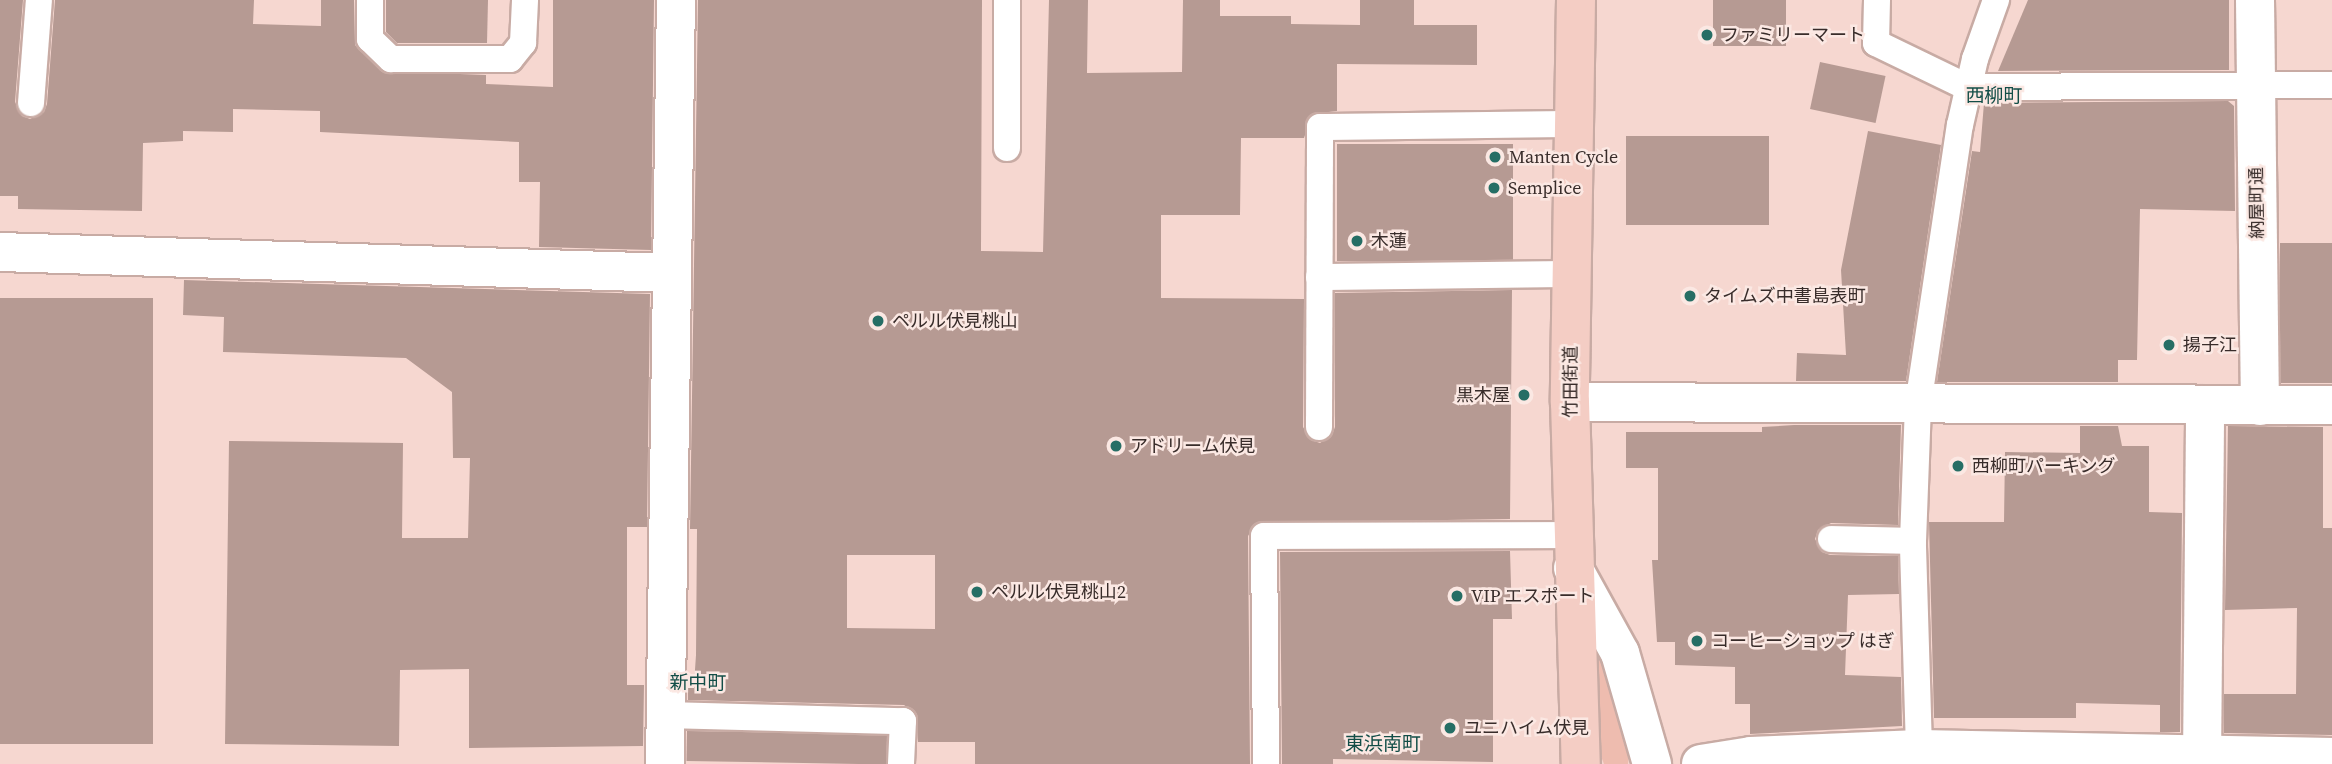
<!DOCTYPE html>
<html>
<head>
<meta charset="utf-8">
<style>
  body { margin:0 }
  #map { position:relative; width:2332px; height:764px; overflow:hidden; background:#f6d7d0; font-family:"Source Serif 4","Noto Sans JP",serif }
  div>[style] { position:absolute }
  .green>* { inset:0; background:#eebcaf }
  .building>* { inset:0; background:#b69a93; transform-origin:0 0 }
  .roads { filter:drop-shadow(2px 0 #c8aba4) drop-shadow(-2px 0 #c8aba4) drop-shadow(0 2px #c8aba4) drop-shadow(0 -2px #c8aba4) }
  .lane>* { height:26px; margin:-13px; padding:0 13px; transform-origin:13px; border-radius:13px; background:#fff }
  .street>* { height:38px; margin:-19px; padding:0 19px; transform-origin:19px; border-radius:19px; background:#fff }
  .secondary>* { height:38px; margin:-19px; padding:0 19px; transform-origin:19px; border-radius:19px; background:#f4cdc4 }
  .dots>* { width:19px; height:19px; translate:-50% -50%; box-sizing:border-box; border:4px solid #fbe8e3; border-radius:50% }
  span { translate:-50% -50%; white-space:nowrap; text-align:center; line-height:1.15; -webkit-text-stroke:5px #fbe8e3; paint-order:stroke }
  .poi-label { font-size:18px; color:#382c2a }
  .left { translate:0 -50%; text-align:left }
  .right { translate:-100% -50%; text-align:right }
  .street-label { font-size:18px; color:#382c2a }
  .neighbourhood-label { font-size:19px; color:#124d47 }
</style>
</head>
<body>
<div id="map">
  <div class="green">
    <i style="clip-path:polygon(1599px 654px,1629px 753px,1628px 764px,1604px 764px,1599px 751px)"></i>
  </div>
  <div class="building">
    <i style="clip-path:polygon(0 0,23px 0,15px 102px,22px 116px,30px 119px,44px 112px,47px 104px,55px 0,254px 0,253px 24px,321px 26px,321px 0,354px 0,355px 45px,381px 71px,486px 75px,486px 84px,553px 87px,553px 0,654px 0,651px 250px,539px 247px,540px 182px,519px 182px,519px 142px,320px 132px,320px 111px,233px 109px,233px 132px,183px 131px,183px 141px,143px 143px,142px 211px,18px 209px,18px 196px,0 196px)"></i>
    <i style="clip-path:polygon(386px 0,488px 0,487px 43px,397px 43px,386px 32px)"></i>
    <i style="clip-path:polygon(evenodd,698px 0,982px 0,981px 251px,1043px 252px,1049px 0,1088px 0,1087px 73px,1182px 72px,1183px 0,1220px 0,1220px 16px,1291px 16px,1291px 24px,1360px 25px,1360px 0,1414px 0,1414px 25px,1477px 25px,1477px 65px,1337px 64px,1337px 111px,1312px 114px,1304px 138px,1241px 138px,1240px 215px,1161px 215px,1161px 298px,1304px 299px,1303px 427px,1311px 440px,1320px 443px,1332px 435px,1335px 427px,1335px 293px,1512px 290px,1510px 519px,1256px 523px,1248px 536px,1250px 764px,975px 764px,975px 742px,918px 742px,917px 714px,904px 705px,688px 700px,688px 684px,694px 684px,696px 655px,697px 529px,690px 529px,698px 0,847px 555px,935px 555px,935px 629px,847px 628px,847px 555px)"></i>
    <i style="left:1713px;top:0;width:73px;height:46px"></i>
    <i style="clip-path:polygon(2028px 0,2229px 0,2229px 70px,1998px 71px)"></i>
    <i style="left:1820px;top:62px;width:67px;height:48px;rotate:12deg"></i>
    <i style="clip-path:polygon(2228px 101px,2234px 106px,2235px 211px,2140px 209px,2137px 360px,2118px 360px,2118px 382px,1937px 382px,1972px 151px,1980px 152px,1984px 103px)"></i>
    <i style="clip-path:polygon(1868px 131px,1941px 145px,1906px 381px,1796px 381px,1797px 353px,1846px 355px,1841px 270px)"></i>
    <i style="left:1626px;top:136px;width:143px;height:89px"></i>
    <i style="left:1337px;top:144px;width:176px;height:117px"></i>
    <i style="left:2280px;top:243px;width:52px;height:140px"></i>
    <i style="clip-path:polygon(184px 280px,650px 294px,647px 527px,627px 527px,627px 685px,644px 685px,643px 746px,469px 748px,469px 669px,400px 670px,399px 746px,225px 744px,229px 441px,403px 443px,402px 538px,468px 538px,470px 458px,453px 458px,452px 392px,406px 358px,223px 352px,224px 317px,183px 315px)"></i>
    <i style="left:0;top:298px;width:153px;height:446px"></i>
    <i style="clip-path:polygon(1794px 425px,1901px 425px,1898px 525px,1831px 523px,1818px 530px,1815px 539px,1822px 552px,1830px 555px,1898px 556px,1899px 594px,1848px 595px,1845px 675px,1901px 677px,1902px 726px,1750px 734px,1750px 704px,1735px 704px,1735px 667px,1675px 665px,1675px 642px,1657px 642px,1652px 560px,1658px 560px,1658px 468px,1626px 468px,1626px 432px,1762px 432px,1762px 427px)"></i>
    <i style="clip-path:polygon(2080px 426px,2118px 426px,2122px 446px,2149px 446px,2149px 512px,2182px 513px,2180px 732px,2160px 732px,2160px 705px,2076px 703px,2076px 718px,1934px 718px,1929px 522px,2004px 522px,2005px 452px,2080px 453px)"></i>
    <i style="clip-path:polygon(2228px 426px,2323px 427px,2323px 528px,2332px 528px,2332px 735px,2224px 733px,2224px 694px,2296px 694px,2297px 608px,2225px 610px)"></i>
    <i style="clip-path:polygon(1510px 551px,1512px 619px,1493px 619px,1493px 762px,1333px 759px,1333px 764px,1282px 764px,1280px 552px)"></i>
    <i style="left:687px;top:731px;width:200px;height:30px;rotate:1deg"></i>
  </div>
  <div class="roads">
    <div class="lane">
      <i style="left:370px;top:0;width:39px;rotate:90deg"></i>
      <i style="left:370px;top:39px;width:29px;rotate:44deg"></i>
      <i style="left:391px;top:59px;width:119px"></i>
      <i style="left:510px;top:59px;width:21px;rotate:-51deg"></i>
      <i style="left:523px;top:43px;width:43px;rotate:-87.3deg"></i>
      <i style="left:1007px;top:0;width:148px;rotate:90deg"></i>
      <i style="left:1877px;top:0;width:43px;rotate:91.3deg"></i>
      <i style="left:1876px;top:43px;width:101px;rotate:25.8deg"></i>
      <i style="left:1967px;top:87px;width:365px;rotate:-0.3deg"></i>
      <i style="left:31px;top:103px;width:103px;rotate:-85.6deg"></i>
      <i style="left:1319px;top:277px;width:253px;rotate:-0.7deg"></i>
      <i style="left:1319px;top:427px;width:300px;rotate:-89.8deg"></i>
      <i style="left:1320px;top:127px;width:254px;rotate:-0.7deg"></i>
      <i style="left:1831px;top:539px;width:82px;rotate:1.4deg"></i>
      <i style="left:666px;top:715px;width:237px;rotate:1.5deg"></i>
      <i style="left:903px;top:721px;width:43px;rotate:92.7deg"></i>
      <i style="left:1919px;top:749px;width:208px;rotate:-91.7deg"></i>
      <i style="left:1913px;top:541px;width:136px;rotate:-87.9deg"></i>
      <i style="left:1918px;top:405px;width:283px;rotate:-81.5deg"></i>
      <i style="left:1960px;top:125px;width:68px;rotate:-77.2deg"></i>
      <i style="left:1975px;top:59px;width:63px;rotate:-70.4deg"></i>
      <i style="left:1266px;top:764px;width:228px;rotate:-90.5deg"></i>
      <i style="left:1264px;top:536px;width:308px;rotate:-0.2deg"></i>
    </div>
    <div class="street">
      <i style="left:2255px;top:0;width:406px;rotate:89.3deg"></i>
      <i style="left:0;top:252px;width:672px;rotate:1.79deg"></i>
      <i style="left:1570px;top:402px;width:762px;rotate:0.23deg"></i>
      <i style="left:1573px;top:568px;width:97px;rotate:61.1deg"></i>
      <i style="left:1620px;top:653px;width:116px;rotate:73.9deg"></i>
      <i style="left:665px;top:764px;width:764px;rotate:-89.18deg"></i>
      <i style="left:1701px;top:764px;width:51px;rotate:-9.1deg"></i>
      <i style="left:1751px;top:756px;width:168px;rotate:-2.4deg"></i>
      <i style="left:1919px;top:749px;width:413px;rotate:1.1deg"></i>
      <i style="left:2202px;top:764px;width:359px;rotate:-89.5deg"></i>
    </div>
    <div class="secondary">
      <i style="left:1576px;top:0;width:402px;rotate:90.9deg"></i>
      <i style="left:1570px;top:402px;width:362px;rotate:88.3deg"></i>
    </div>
  </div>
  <div class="dots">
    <i style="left:1707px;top:35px;background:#266e65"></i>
    <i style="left:1495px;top:157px;background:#266e65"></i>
    <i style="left:1494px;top:188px;background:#266e65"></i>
    <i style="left:1357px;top:241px;background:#266e65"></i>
    <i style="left:1690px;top:296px;background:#266e65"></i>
    <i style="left:878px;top:321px;background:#266e65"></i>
    <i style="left:2169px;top:345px;background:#266e65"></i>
    <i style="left:1524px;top:395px;background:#266e65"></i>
    <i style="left:1116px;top:446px;background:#266e65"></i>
    <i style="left:1958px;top:466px;background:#266e65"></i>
    <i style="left:977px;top:592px;background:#266e65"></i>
    <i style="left:1457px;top:596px;background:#266e65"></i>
    <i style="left:1697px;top:641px;background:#266e65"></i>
    <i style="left:1450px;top:728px;background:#266e65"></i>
  </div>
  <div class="poi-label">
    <span class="left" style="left:1721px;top:35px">ファミリーマート</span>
    <span class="left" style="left:1509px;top:157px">Manten Cycle</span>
    <span class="left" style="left:1508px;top:188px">Semplice</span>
    <span class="left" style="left:1371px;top:241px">木蓮</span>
    <span class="left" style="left:1704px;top:296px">タイムズ中書島表町</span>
    <span class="left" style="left:892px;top:321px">ペルル伏見桃山</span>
    <span class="left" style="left:2183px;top:345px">揚子江</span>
    <span class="right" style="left:1510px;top:395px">黒木屋</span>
    <span class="left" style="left:1130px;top:446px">アドリーム伏見</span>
    <span class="left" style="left:1972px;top:466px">西柳町パーキング</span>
    <span class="left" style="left:991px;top:592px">ペルル伏見桃山2</span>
    <span class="left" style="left:1471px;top:596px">VIP エスポート</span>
    <span class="left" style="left:1711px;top:641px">コーヒーショップ はぎ</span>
    <span class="left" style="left:1464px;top:728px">ユニハイム伏見</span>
  </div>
  <div class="street-label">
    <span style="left:2257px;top:203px;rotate:-91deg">納屋町通</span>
    <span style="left:1571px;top:382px;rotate:-90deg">竹田街道</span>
  </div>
  <div class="neighbourhood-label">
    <span style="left:1994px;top:96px">西柳町</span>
    <span style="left:698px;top:683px">新中町</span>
    <span style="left:1383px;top:744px">東浜南町</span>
  </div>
</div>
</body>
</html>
